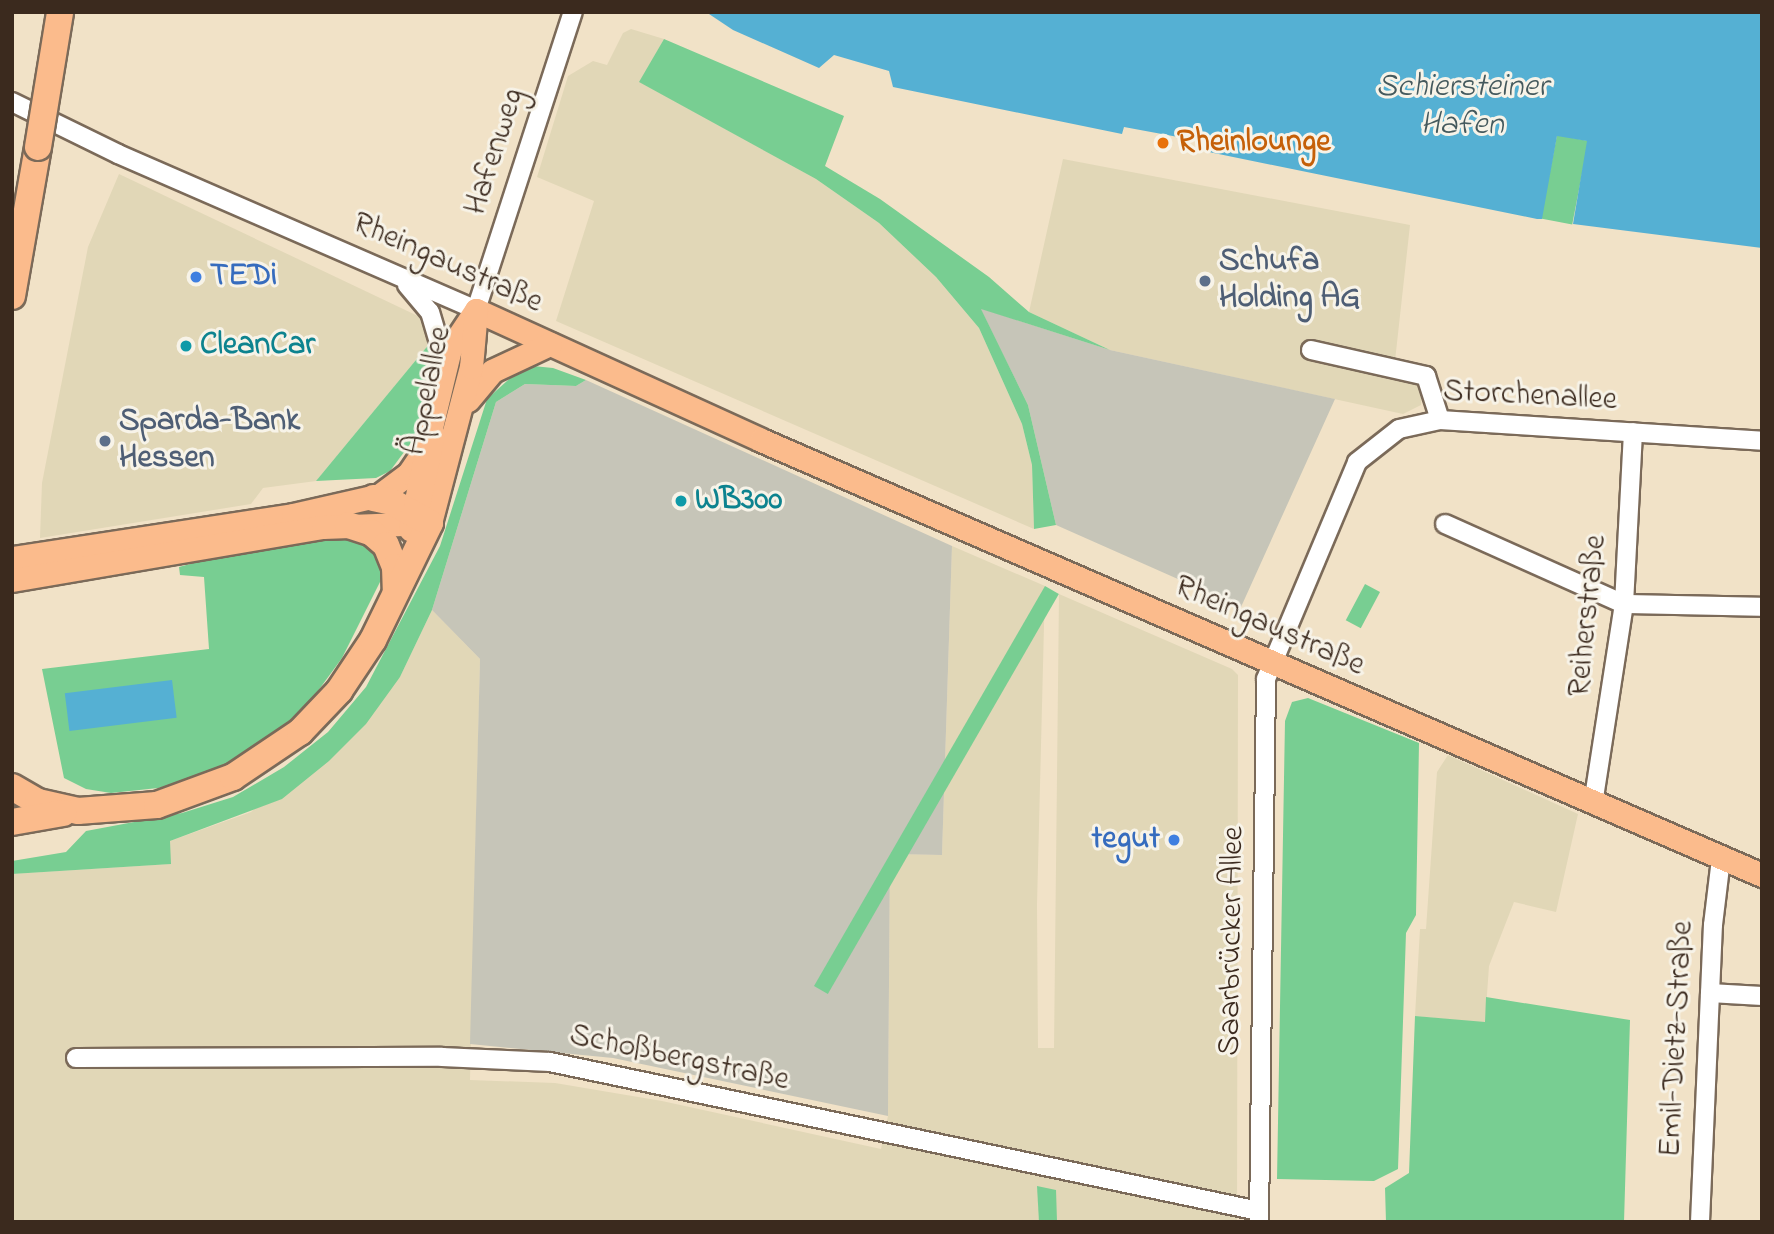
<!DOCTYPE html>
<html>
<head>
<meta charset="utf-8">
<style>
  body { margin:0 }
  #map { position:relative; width:1774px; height:1234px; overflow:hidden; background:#f1e2c7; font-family:"Indie Flower",sans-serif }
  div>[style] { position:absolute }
  .built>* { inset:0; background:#e1d7b7 }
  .industrial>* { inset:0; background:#c6c5b8 }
  .green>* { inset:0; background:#78ce92; transform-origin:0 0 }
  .water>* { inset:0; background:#55b0d3; transform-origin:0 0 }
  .roads { filter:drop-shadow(2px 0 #7b6a59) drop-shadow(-2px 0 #7b6a59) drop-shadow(0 2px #7b6a59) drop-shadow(0 -2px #7b6a59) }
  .minor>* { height:18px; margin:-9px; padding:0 9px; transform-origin:9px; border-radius:9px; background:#fff }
  .major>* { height:23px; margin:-11.5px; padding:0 11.5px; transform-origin:11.5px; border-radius:11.5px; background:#fbbb8c }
  .highway>* { height:26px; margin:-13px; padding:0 13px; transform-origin:13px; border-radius:13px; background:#fbbb8c }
  .bridges { filter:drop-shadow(2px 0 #7b6a59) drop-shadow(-2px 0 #7b6a59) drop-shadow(0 2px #7b6a59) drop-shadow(0 -2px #7b6a59) }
  .highway-bridge>* { height:26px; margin:-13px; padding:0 13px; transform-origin:13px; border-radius:13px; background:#fbbb8c }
  .dots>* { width:19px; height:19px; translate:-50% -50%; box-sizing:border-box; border:4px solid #f7f3e8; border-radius:50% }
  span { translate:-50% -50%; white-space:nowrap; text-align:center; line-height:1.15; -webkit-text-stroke:6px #f7f3e8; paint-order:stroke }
  .food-label { font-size:32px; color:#c56008; font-weight:700 }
  .left { translate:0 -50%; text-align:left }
  .street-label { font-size:32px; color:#3b2a1e }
  .service-label { font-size:32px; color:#4e5e75; font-weight:700 }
  .shop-label { font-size:32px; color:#366cbe; font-weight:700 }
  .right { translate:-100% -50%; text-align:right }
  .culture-label { font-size:32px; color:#0d838f; font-weight:700 }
  .water-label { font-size:33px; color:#44595d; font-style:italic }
  .frame { position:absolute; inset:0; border:14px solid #3b2a1e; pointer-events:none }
</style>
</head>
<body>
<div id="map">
  <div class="built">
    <i style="clip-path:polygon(631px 29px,664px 39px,640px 82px,816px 179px,879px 223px,936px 277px,979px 328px,1022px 424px,1032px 465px,1034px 529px,556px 321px,594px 201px,537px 177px,568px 76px,593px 61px,607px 65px,623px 33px)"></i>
    <i style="clip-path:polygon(1063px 159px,1410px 225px,1395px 361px,1422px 389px,1421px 405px,1403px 414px,1110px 350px,1029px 312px)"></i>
    <i style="clip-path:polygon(119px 174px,420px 317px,430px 343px,316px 481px,263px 488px,251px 504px,40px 538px,42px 483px,88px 247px)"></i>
    <i style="clip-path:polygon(952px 546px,1045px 586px,1037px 905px,1038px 1048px,1054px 1048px,1059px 594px,1232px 669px,1238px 675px,1237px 1222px,12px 1222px,12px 874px,170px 864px,170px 841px,251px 812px,400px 677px,432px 610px,480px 659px,470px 1080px,555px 1083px,662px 1101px,881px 1149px,888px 1116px,890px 854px,942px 855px)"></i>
    <i style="clip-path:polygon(1448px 755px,1578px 814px,1556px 912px,1514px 902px,1489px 966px,1485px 1023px,1415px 1016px,1420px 929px,1426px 929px,1437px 772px)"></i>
  </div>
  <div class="industrial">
    <i style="clip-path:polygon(980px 308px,1110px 350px,1335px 399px,1241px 607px,1056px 525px,1028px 405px)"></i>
    <i style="clip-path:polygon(586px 380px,952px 546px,942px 855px,890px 854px,888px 1116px,613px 1058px,470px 1044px,480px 659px,432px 610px,496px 402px,525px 384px,576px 386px)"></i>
  </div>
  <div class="green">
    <i style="clip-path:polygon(664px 39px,844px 116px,825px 166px,880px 199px,989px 277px,1029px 312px,1110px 350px,981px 309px,1028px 405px,1056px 525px,1034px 529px,1032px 465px,1022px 424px,979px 328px,936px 277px,879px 223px,816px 179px,639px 82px)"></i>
    <i style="left:1557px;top:135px;width:32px;height:85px;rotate:11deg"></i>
    <i style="clip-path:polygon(430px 343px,422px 409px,413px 440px,390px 471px,376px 478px,316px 481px)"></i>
    <i style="clip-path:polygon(533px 366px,553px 368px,586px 380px,576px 386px,525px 384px,496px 402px,432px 610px,400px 677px,366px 724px,329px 761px,282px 799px,170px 841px,171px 864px,12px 874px,12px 861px,66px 852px,86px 831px,182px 813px,233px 797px,284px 767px,328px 732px,366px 687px,440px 546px,487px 399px,519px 370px)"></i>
    <i style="clip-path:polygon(339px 535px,369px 541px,383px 564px,382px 578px,342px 658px,315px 695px,273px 737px,212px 773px,177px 786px,111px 793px,86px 789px,64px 778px,42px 669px,209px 649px,204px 577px,180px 575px,179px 567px,234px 552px)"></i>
    <i style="left:1365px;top:584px;width:17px;height:41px;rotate:28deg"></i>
    <i style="left:1045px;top:586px;width:16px;height:462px;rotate:30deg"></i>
    <i style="clip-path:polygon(1308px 698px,1419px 743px,1416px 915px,1406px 933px,1398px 1169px,1374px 1181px,1277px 1179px,1285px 721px,1292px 702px)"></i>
    <i style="clip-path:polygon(1486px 997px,1630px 1020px,1624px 1222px,1386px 1222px,1385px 1188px,1409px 1173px,1415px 1016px,1485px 1022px)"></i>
    <i style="clip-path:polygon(1037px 1186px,1056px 1190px,1057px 1222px,1039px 1222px)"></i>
  </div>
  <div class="water">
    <i style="clip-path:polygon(706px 12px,1762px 12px,1762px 248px,1573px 224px,1587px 141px,1557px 136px,1542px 219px,1537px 219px,1204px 151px,1205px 142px,1124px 127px,1122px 134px,893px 87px,889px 71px,834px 55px,819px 68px,733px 30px)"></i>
    <i style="left:172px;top:680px;width:38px;height:108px;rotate:83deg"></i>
  </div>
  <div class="roads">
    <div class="minor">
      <i style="left:12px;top:102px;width:118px;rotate:26.1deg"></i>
      <i style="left:118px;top:154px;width:391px;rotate:23.5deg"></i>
      <i style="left:476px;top:310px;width:313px;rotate:-72deg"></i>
      <i style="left:407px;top:285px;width:35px;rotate:50deg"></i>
      <i style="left:430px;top:312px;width:53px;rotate:73.6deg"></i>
      <i style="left:1311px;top:350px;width:118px;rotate:12.7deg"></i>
      <i style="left:1426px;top:376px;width:46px;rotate:72.3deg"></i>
      <i style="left:1445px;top:524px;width:196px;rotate:24.1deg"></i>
      <i style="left:1624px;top:604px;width:138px;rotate:1.2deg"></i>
      <i style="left:1593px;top:804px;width:202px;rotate:-81.2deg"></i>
      <i style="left:1624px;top:604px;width:172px;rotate:-87deg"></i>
      <i style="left:1710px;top:993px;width:52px;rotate:3.3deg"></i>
      <i style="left:76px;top:1058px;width:366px;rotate:-0.2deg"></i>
      <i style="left:442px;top:1057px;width:108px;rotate:2.7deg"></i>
      <i style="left:550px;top:1062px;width:724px;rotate:11.87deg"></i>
      <i style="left:1259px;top:1222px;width:543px;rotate:-89.26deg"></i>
      <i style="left:1266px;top:679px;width:235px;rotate:-67.2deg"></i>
      <i style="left:1357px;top:462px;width:53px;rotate:-38.2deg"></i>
      <i style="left:1399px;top:429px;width:42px;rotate:-12.4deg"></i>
      <i style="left:1440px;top:420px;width:323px;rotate:3.7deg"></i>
      <i style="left:1700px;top:1222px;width:297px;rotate:-87.5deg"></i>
      <i style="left:1713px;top:925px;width:66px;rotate:-83.1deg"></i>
    </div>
    <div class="major">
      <i style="left:476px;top:310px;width:313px;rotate:24.5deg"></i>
      <i style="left:761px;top:440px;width:1091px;rotate:23.49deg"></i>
      <i style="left:468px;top:400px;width:38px;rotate:-50deg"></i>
      <i style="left:492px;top:371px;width:64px;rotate:-25deg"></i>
      <i style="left:12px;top:558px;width:284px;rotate:-8.7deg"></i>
      <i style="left:293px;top:515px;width:89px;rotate:-12.9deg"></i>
      <i style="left:380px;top:495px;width:36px;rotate:-37deg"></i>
      <i style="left:409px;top:473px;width:30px;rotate:-56deg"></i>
      <i style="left:426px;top:448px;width:102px;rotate:-76.4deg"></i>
      <i style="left:450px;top:349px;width:47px;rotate:-56.3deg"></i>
      <i style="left:12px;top:580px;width:315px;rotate:-9.7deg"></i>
      <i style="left:323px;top:527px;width:107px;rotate:-2.1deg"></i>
      <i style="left:430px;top:523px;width:161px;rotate:-75.3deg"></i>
      <i style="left:471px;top:367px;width:57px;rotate:-85deg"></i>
    </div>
    <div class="highway">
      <i style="left:12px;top:296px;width:151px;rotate:-80.1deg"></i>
      <i style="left:348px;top:525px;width:25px;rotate:18deg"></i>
      <i style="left:372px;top:533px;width:18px;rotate:41deg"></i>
      <i style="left:386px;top:545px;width:24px;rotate:68deg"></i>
      <i style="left:395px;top:567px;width:25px;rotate:88deg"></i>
      <i style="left:412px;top:529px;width:96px;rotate:-78deg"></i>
      <i style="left:12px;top:787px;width:30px;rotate:30deg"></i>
      <i style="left:38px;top:802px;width:41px;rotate:12.7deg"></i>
      <i style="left:78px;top:811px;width:79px;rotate:-4.3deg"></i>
      <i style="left:157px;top:805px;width:81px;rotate:-20.2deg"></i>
      <i style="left:233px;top:777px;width:81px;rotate:-33.9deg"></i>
      <i style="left:300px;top:732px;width:57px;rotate:-46.4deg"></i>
      <i style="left:339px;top:691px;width:61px;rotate:-56.3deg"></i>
      <i style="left:373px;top:640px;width:130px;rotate:-64deg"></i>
      <i style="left:430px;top:523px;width:43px;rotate:-151.1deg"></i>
      <i style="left:392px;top:502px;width:19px;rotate:-168deg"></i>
      <i style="left:12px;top:822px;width:52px;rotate:-10deg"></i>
    </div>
  </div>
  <div class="bridges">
    <div class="highway-bridge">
      <i style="left:38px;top:147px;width:137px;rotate:-80.7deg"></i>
    </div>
  </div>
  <div class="dots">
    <i style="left:1163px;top:143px;background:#e8710a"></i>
    <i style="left:196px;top:277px;background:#3f7fe0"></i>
    <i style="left:1205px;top:281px;background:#5c6f8a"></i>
    <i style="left:186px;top:346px;background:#0f9aa8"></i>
    <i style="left:105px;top:441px;background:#5c6f8a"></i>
    <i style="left:681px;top:501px;background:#0f9aa8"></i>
    <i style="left:1174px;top:840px;background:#3f7fe0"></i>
  </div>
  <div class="food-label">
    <span class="left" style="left:1177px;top:143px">Rheinlounge</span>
  </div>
  <div class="street-label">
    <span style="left:496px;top:152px;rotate:-72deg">Hafenweg</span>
    <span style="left:447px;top:264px;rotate:24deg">Rheingaustraße</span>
    <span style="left:429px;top:391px;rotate:-78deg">Äppelallee</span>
    <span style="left:1530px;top:397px;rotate:3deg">Storchenallee</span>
    <span style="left:1589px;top:616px;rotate:-84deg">Reiherstraße</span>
    <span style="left:1269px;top:627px;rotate:24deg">Rheingaustraße</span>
    <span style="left:1233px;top:941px;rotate:-89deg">Saarbrücker Allee</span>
    <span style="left:1678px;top:1039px;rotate:-87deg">Emil-Dietz-Straße</span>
    <span style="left:679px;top:1059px;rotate:12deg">Schoßbergstraße</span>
  </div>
  <div class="service-label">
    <span class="left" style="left:1219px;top:281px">Schufa<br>Holding AG</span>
    <span class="left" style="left:119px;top:441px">Sparda-Bank<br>Hessen</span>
  </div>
  <div class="shop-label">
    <span class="left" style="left:210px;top:277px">TEDi</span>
    <span class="right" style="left:1160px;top:840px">tegut</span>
  </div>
  <div class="culture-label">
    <span class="left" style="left:200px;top:346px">CleanCar</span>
    <span class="left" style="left:695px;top:501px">WB300</span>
  </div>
  <div class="water-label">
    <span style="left:1462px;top:107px">Schiersteiner<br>Hafen</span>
  </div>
  <div class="frame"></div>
</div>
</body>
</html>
